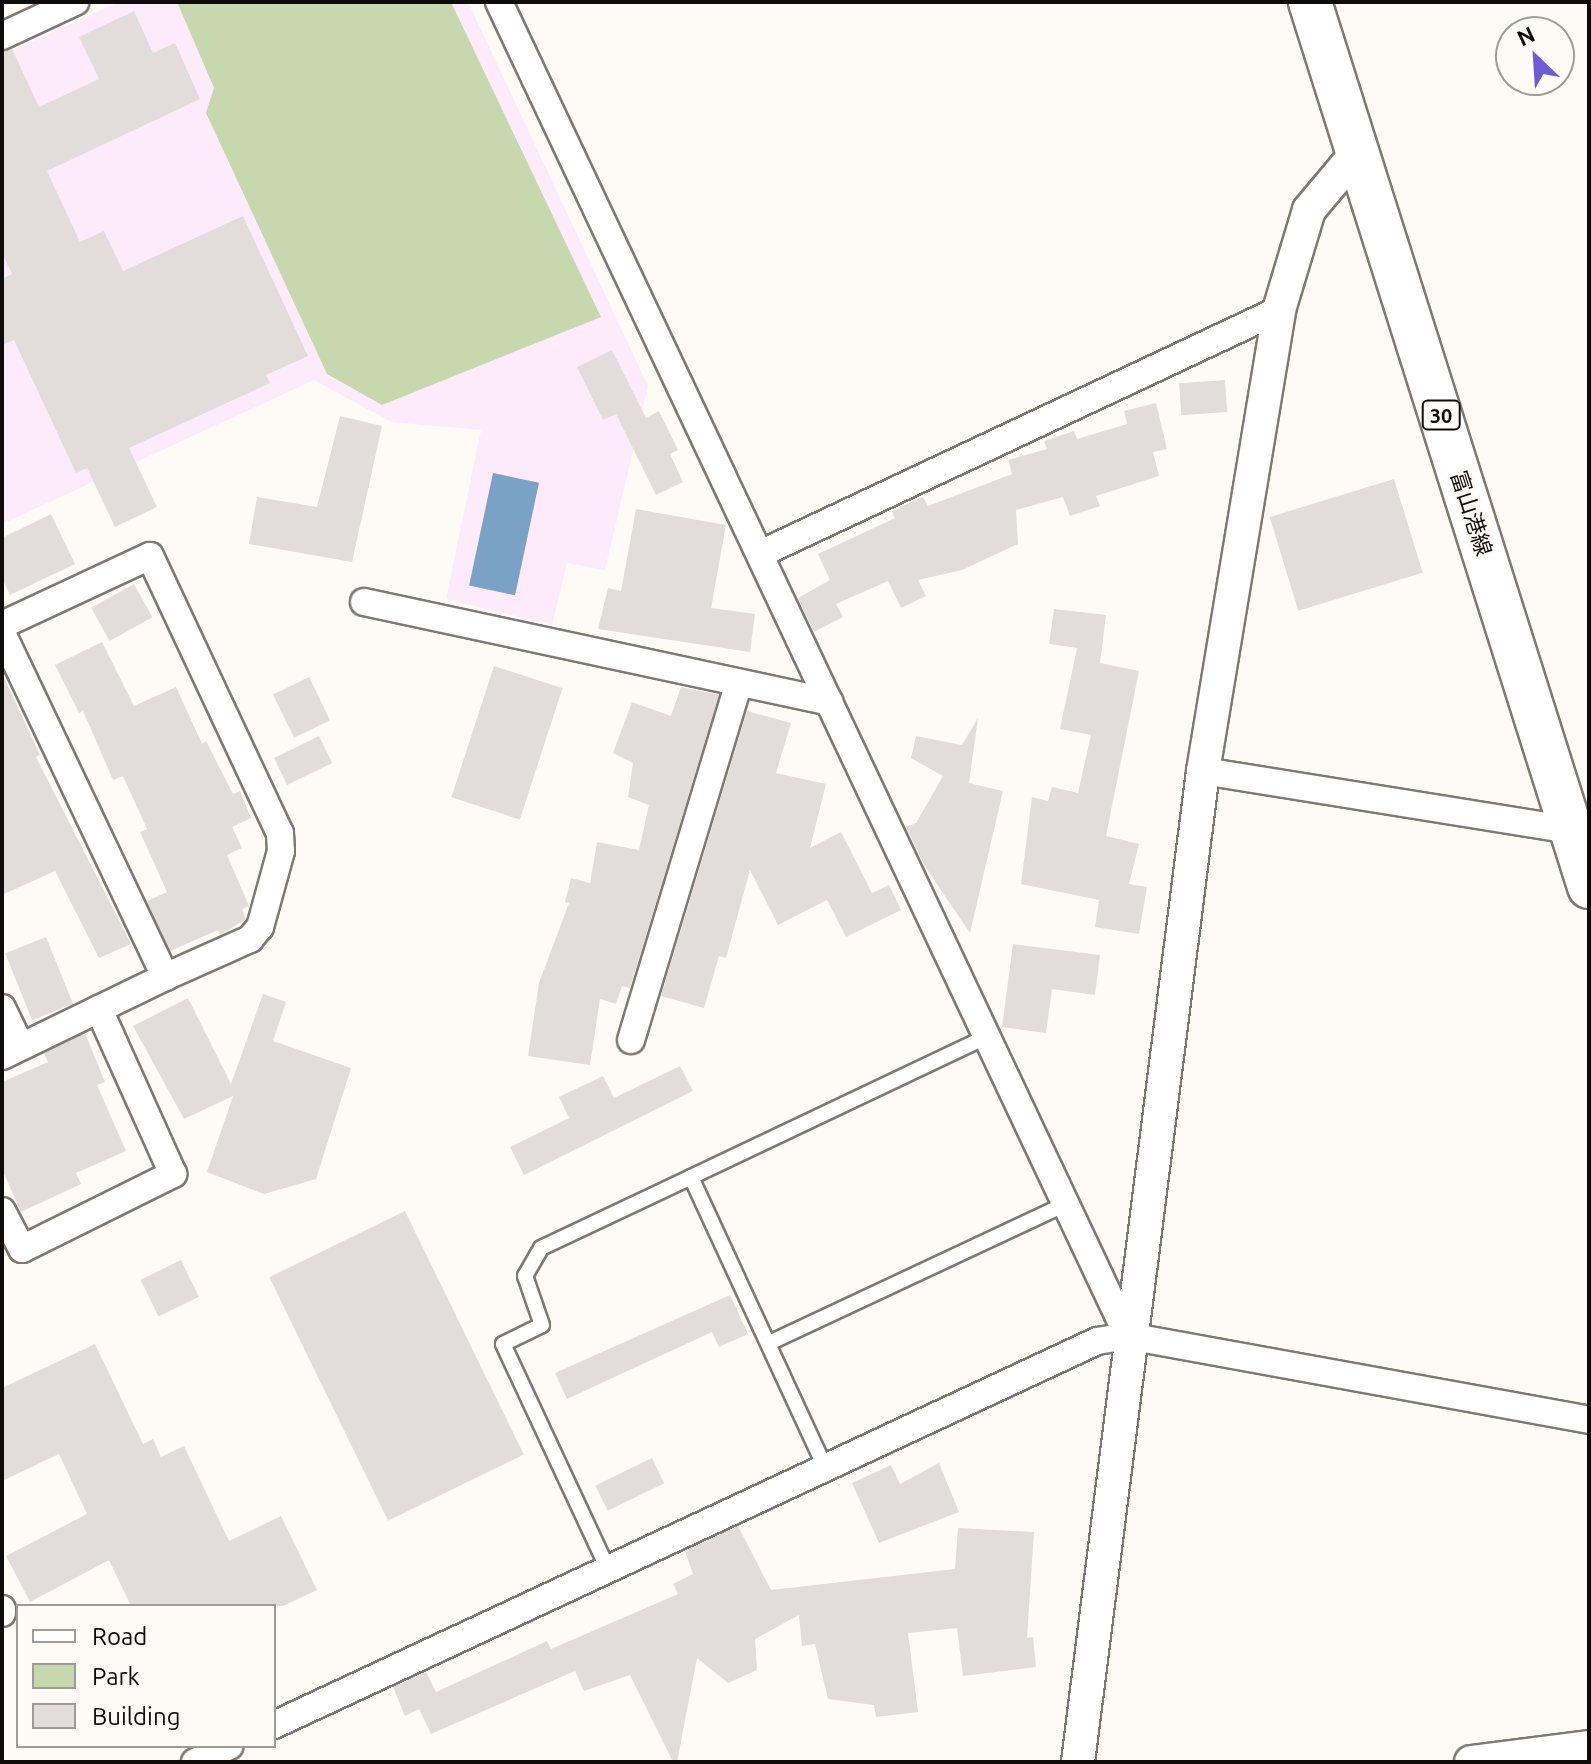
<!DOCTYPE html>
<html>
<head>
<meta charset="utf-8">
<style>
  body { margin:0 }
  #map { position:relative; width:1591px; height:1764px; overflow:hidden; background:#fefaf6; font-family:Ubuntu,"Noto Sans JP",sans-serif }
  div>[style] { position:absolute }
  .education>* { inset:0; background:#fdebfc }
  .green>* { inset:0; background:#c7d7ae }
  .water>* { inset:0; background:#79a2c6; transform-origin:0 0 }
  .building>* { inset:0; background:#e2ddda; transform-origin:0 0 }
  .roads { filter:drop-shadow(2px 0 #7d7a76) drop-shadow(-2px 0 #7d7a76) drop-shadow(0 2px #7d7a76) drop-shadow(0 -2px #7d7a76) }
  .service>* { height:14px; margin:-7px; padding:0 7px; transform-origin:7px; border-radius:7px; background:#fff }
  .minor>* { height:26px; margin:-13px; padding:0 13px; transform-origin:13px; border-radius:13px; background:#fff }
  .tertiary>* { height:32px; margin:-16px; padding:0 16px; transform-origin:16px; border-radius:16px; background:#fff }
  .primary>* { height:42px; margin:-21px; padding:0 21px; transform-origin:21px; border-radius:21px; background:#fff }
  span { translate:-50% -50%; white-space:nowrap; text-align:center; line-height:1.15; -webkit-text-stroke:6px #fefaf6; paint-order:stroke }
  .shield-label span { padding:2px 6px; background:#fefaf6; border:2px solid; border-radius:6px; -webkit-text-stroke-width:0 }
  .shield-label { font-size:20px; color:#0d0c0a; font-weight:700 }
  .street-label { font-size:22px; color:#0d0c0a }
  .frame { position:absolute; inset:0; border:4px solid #0d0c0a; pointer-events:none }
  .legend { position:absolute; left:16px; top:1604px; width:260px; height:144px; box-sizing:border-box; background:#fefaf6; border:2px solid #9e9b98; margin:0; padding:10px 14px; list-style:none; font-size:24px; color:#0d0c0a }
  .legend li { display:flex; align-items:center; gap:16px; height:40px }
  .legend b { width:40px; border:2px solid #9e9b98 }
  .north { position:absolute; left:1495px; top:16px; width:80px; height:80px; box-sizing:border-box; background:#fefaf6; border:2px solid #9e9b98; border-radius:50%; rotate:335deg; font-size:22px; font-weight:700; line-height:32px; text-align:center; color:#0d0c0a }
  .north::after { content:''; display:block; margin:auto; width:28px; height:36px; background:#6e5cd6; clip-path:polygon(50% 0,100% 100%,50% 72%,0 100%) }
</style>
</head>
<body>
<div id="map">
  <div class="education">
    <i style="clip-path:polygon(119px 2px,468px 2px,648px 386px,605px 570px,567px 563px,552px 625px,446px 599px,481px 430px,391px 422px,314px 380px,2px 524px,2px 55px)"></i>
  </div>
  <div class="green">
    <i style="clip-path:polygon(177px 2px,451px 2px,601px 317px,382px 405px,327px 374px,206px 113px,214px 88px)"></i>
  </div>
  <div class="water">
    <i style="left:493px;top:473px;width:47px;height:115px;rotate:12deg"></i>
  </div>
  <div class="building">
    <i style="clip-path:polygon(134px 11px,153px 53px,175px 43px,200px 99px,47px 171px,80px 242px,104px 231px,123px 271px,243px 216px,308px 356px,266px 375px,270px 383px,129px 448px,157px 507px,115px 527px,87px 468px,76px 473px,14px 340px,2px 345px,2px 279px,12px 274px,2px 253px,2px 52px,12px 49px,39px 107px,99px 79px,79px 37px)"></i>
    <i style="clip-path:polygon(612px 350px,646px 418px,659px 411px,678px 450px,670px 454px,683px 482px,656px 495px,616px 414px,603px 420px,577px 367px)"></i>
    <i style="left:1225px;top:380px;width:32px;height:46px;rotate:86deg"></i>
    <i style="clip-path:polygon(1156px 403px,1167px 449px,1153px 452px,1159px 476px,1096px 496px,1100px 506px,1070px 516px,1063px 497px,1016px 510px,1018px 544px,962px 570px,918px 580px,926px 596px,901px 608px,888px 581px,836px 604px,843px 617px,814px 632px,798px 598px,830px 580px,818px 554px,895px 518px,892px 511px,923px 497px,928px 506px,1012px 474px,1008px 460px,1047px 449px,1044px 441px,1074px 431px,1077px 439px,1127px 424px,1124px 411px)"></i>
    <i style="clip-path:polygon(340px 416px,382px 426px,352px 562px,249px 544px,257px 497px,317px 507px)"></i>
    <i style="left:1394px;top:479px;width:98px;height:130px;rotate:73deg"></i>
    <i style="clip-path:polygon(636px 509px,726px 525px,711px 608px,755px 614px,750px 652px,598px 629px,608px 588px,621px 591px)"></i>
    <i style="clip-path:polygon(51px 514px,75px 564px,10px 595px,2px 578px,2px 538px)"></i>
    <i style="left:134px;top:584px;width:38px;height:49px;rotate:61deg"></i>
    <i style="clip-path:polygon(1054px 609px,1106px 615px,1100px 663px,1139px 671px,1106px 836px,1139px 844px,1129px 884px,1147px 887px,1139px 934px,1095px 927px,1099px 900px,1021px 884px,1032px 797px,1048px 801px,1052px 787px,1078px 793px,1091px 735px,1060px 729px,1077px 648px,1049px 644px)"></i>
    <i style="clip-path:polygon(102px 642px,134px 706px,176px 687px,202px 744px,206px 741px,233px 794px,240px 791px,251px 818px,232px 827px,242px 848px,227px 855px,249px 906px,242px 909px,246px 919px,220px 935px,218px 930px,170px 951px,147px 901px,167px 892px,140px 832px,147px 829px,123px 776px,113px 780px,83px 711px,79px 713px,55px 665px)"></i>
    <i style="left:494px;top:666px;width:72px;height:138px;rotate:18deg"></i>
    <i style="clip-path:polygon(2px 673px,40px 755px,36px 757px,131px 944px,99px 958px,55px 871px,2px 895px)"></i>
    <i style="left:309px;top:677px;width:48px;height:40px;rotate:64deg"></i>
    <i style="clip-path:polygon(681px 687px,719px 695px,630px 988px,622px 986px,616px 1004px,600px 999px,590px 1065px,528px 1056px,539px 983px,569px 903px,565px 902px,571px 878px,590px 883px,597px 842px,639px 850px,649px 805px,628px 797px,633px 763px,613px 753px,632px 702px,671px 716px)"></i>
    <i style="clip-path:polygon(747px 711px,791px 723px,776px 773px,826px 784px,810px 848px,841px 832px,872px 893px,889px 885px,901px 910px,846px 937px,827px 900px,778px 925px,750px 870px,726px 958px,719px 956px,704px 1008px,661px 996px)"></i>
    <i style="clip-path:polygon(978px 718px,969px 783px,1003px 791px,970px 933px,924px 865px,906px 827px,916px 823px,943px 776px,911px 758px,916px 736px,962px 745px)"></i>
    <i style="left:319px;top:736px;width:30px;height:50px;rotate:64deg"></i>
    <i style="left:46px;top:937px;width:72px;height:44px;rotate:68deg"></i>
    <i style="clip-path:polygon(1013px 944px,1100px 955px,1095px 995px,1052px 989px,1046px 1033px,1002px 1027px)"></i>
    <i style="clip-path:polygon(263px 994px,286px 1002px,273px 1041px,351px 1068px,316px 1179px,264px 1194px,207px 1172px,233px 1096px,184px 1119px,133px 1026px,188px 998px,231px 1084px)"></i>
    <i style="clip-path:polygon(85px 1033px,105px 1082px,97px 1085px,126px 1151px,76px 1173px,81px 1184px,21px 1212px,2px 1169px,2px 1082px,48px 1062px,44px 1053px)"></i>
    <i style="clip-path:polygon(680px 1066px,693px 1091px,524px 1175px,510px 1147px,569px 1118px,559px 1097px,603px 1076px,614px 1098px)"></i>
    <i style="left:405px;top:1211px;width:271px;height:151px;rotate:64deg"></i>
    <i style="left:181px;top:1260px;width:41px;height:45px;rotate:64deg"></i>
    <i style="clip-path:polygon(730px 1295px,748px 1334px,719px 1347px,712px 1332px,567px 1399px,555px 1373px)"></i>
    <i style="clip-path:polygon(95px 1344px,143px 1444px,153px 1439px,161px 1457px,184px 1446px,229px 1541px,281px 1516px,317px 1590px,283px 1606px,131px 1606px,109px 1560px,30px 1602px,6px 1556px,87px 1514px,59px 1454px,2px 1481px,2px 1388px)"></i>
    <i style="left:652px;top:1458px;width:28px;height:63px;rotate:64deg"></i>
    <i style="clip-path:polygon(939px 1463px,959px 1512px,879px 1543px,852px 1483px,891px 1465px,900px 1484px)"></i>
    <i style="clip-path:polygon(738px 1526px,771px 1590px,955px 1569px,958px 1528px,1034px 1532px,1027px 1638px,1033px 1637px,1036px 1667px,963px 1676px,957px 1628px,908px 1633px,918px 1712px,876px 1717px,874px 1705px,828px 1699px,815px 1644px,802px 1646px,799px 1615px,755px 1639px,757px 1670px,728px 1683px,697px 1658px,677px 1762px,673px 1762px,630px 1675px,584px 1691px,575px 1671px,431px 1734px,419px 1709px,405px 1716px,393px 1687px,426px 1672px,436px 1692px,547px 1641px,551px 1649px,678px 1594px,673px 1584px,693px 1574px,685px 1551px)"></i>
  </div>
  <div class="roads">
    <div class="service">
      <i style="left:769px;top:1343px;width:328px;rotate:-25.1deg"></i>
      <i style="left:824px;top:1465px;width:317px;rotate:-114.8deg"></i>
      <i style="left:691px;top:1177px;width:327px;rotate:-25.4deg"></i>
      <i style="left:607px;top:1567px;width:246px;rotate:-115deg"></i>
      <i style="left:503px;top:1344px;width:43px;rotate:-26deg"></i>
      <i style="left:542px;top:1325px;width:52px;rotate:-109.1deg"></i>
      <i style="left:525px;top:1276px;width:32px;rotate:-60deg"></i>
      <i style="left:541px;top:1248px;width:166px;rotate:-25.3deg"></i>
    </div>
    <div class="minor">
      <i style="left:499px;top:2px;width:1475px;rotate:64.76deg"></i>
      <i style="left:2px;top:36px;width:81px;rotate:-25deg"></i>
      <i style="left:760px;top:554px;width:573px;rotate:-25.18deg"></i>
      <i style="left:364px;top:602px;width:476px;rotate:12.1deg"></i>
      <i style="left:2px;top:625px;width:163px;rotate:-25deg"></i>
      <i style="left:150px;top:556px;width:306px;rotate:64.9deg"></i>
      <i style="left:280px;top:833px;width:18px;rotate:87deg"></i>
      <i style="left:281px;top:851px;width:79px;rotate:105.4deg"></i>
      <i style="left:260px;top:927px;width:16px;rotate:130deg"></i>
      <i style="left:250px;top:939px;width:93px;rotate:155.9deg"></i>
      <i style="left:2px;top:633px;width:381px;rotate:64.6deg"></i>
      <i style="left:165px;top:977px;width:181px;rotate:154.1deg"></i>
      <i style="left:1203px;top:771px;width:384px;rotate:9.1deg"></i>
      <i style="left:2px;top:1008px;width:43px;rotate:64deg"></i>
      <i style="left:631px;top:1040px;width:373px;rotate:-73.2deg"></i>
      <i style="left:2px;top:1211px;width:43px;rotate:62.2deg"></i>
      <i style="left:22px;top:1249px;width:169px;rotate:-26.4deg"></i>
      <i style="left:173px;top:1174px;width:181px;rotate:-114.2deg"></i>
      <i style="left:2px;top:1609px;width:4px;rotate:90deg"></i>
      <i style="left:274px;top:1725px;width:908px;rotate:-25.01deg"></i>
      <i style="left:1097px;top:1341px;width:31px;rotate:-9deg"></i>
      <i style="left:1128px;top:1336px;width:469px;rotate:10.3deg"></i>
      <i style="left:195px;top:1762px;width:38px;rotate:-25deg"></i>
    </div>
    <div class="tertiary">
      <i style="left:1078px;top:1762px;width:999px;rotate:-82.81deg"></i>
      <i style="left:1203px;top:771px;width:467px;rotate:-80.6deg"></i>
      <i style="left:1279px;top:310px;width:104px;rotate:-73.3deg"></i>
      <i style="left:1309px;top:210px;width:73px;rotate:-50deg"></i>
      <i style="left:1471px;top:1762px;width:119px;rotate:-7.2deg"></i>
    </div>
    <div class="primary">
      <i style="left:1310px;top:2px;width:928px;rotate:72.5deg"></i>
    </div>
  </div>
  <div class="shield-label">
    <span style="left:1441px;top:415px">30</span>
  </div>
  <div class="street-label">
    <span style="left:1472px;top:513px;rotate:72deg">富山港線</span>
  </div>
  <div class="frame"></div>
  <ul class="legend">
  <li><b style="height:10px;background:#fff"></b>Road</li>
  <li><b style="height:22px;background:#c7d7ae"></b>Park</li>
  <li><b style="height:22px;background:#e2ddda"></b>Building</li>
  </ul>
  <div class="north">N</div>
</div>
</body>
</html>
